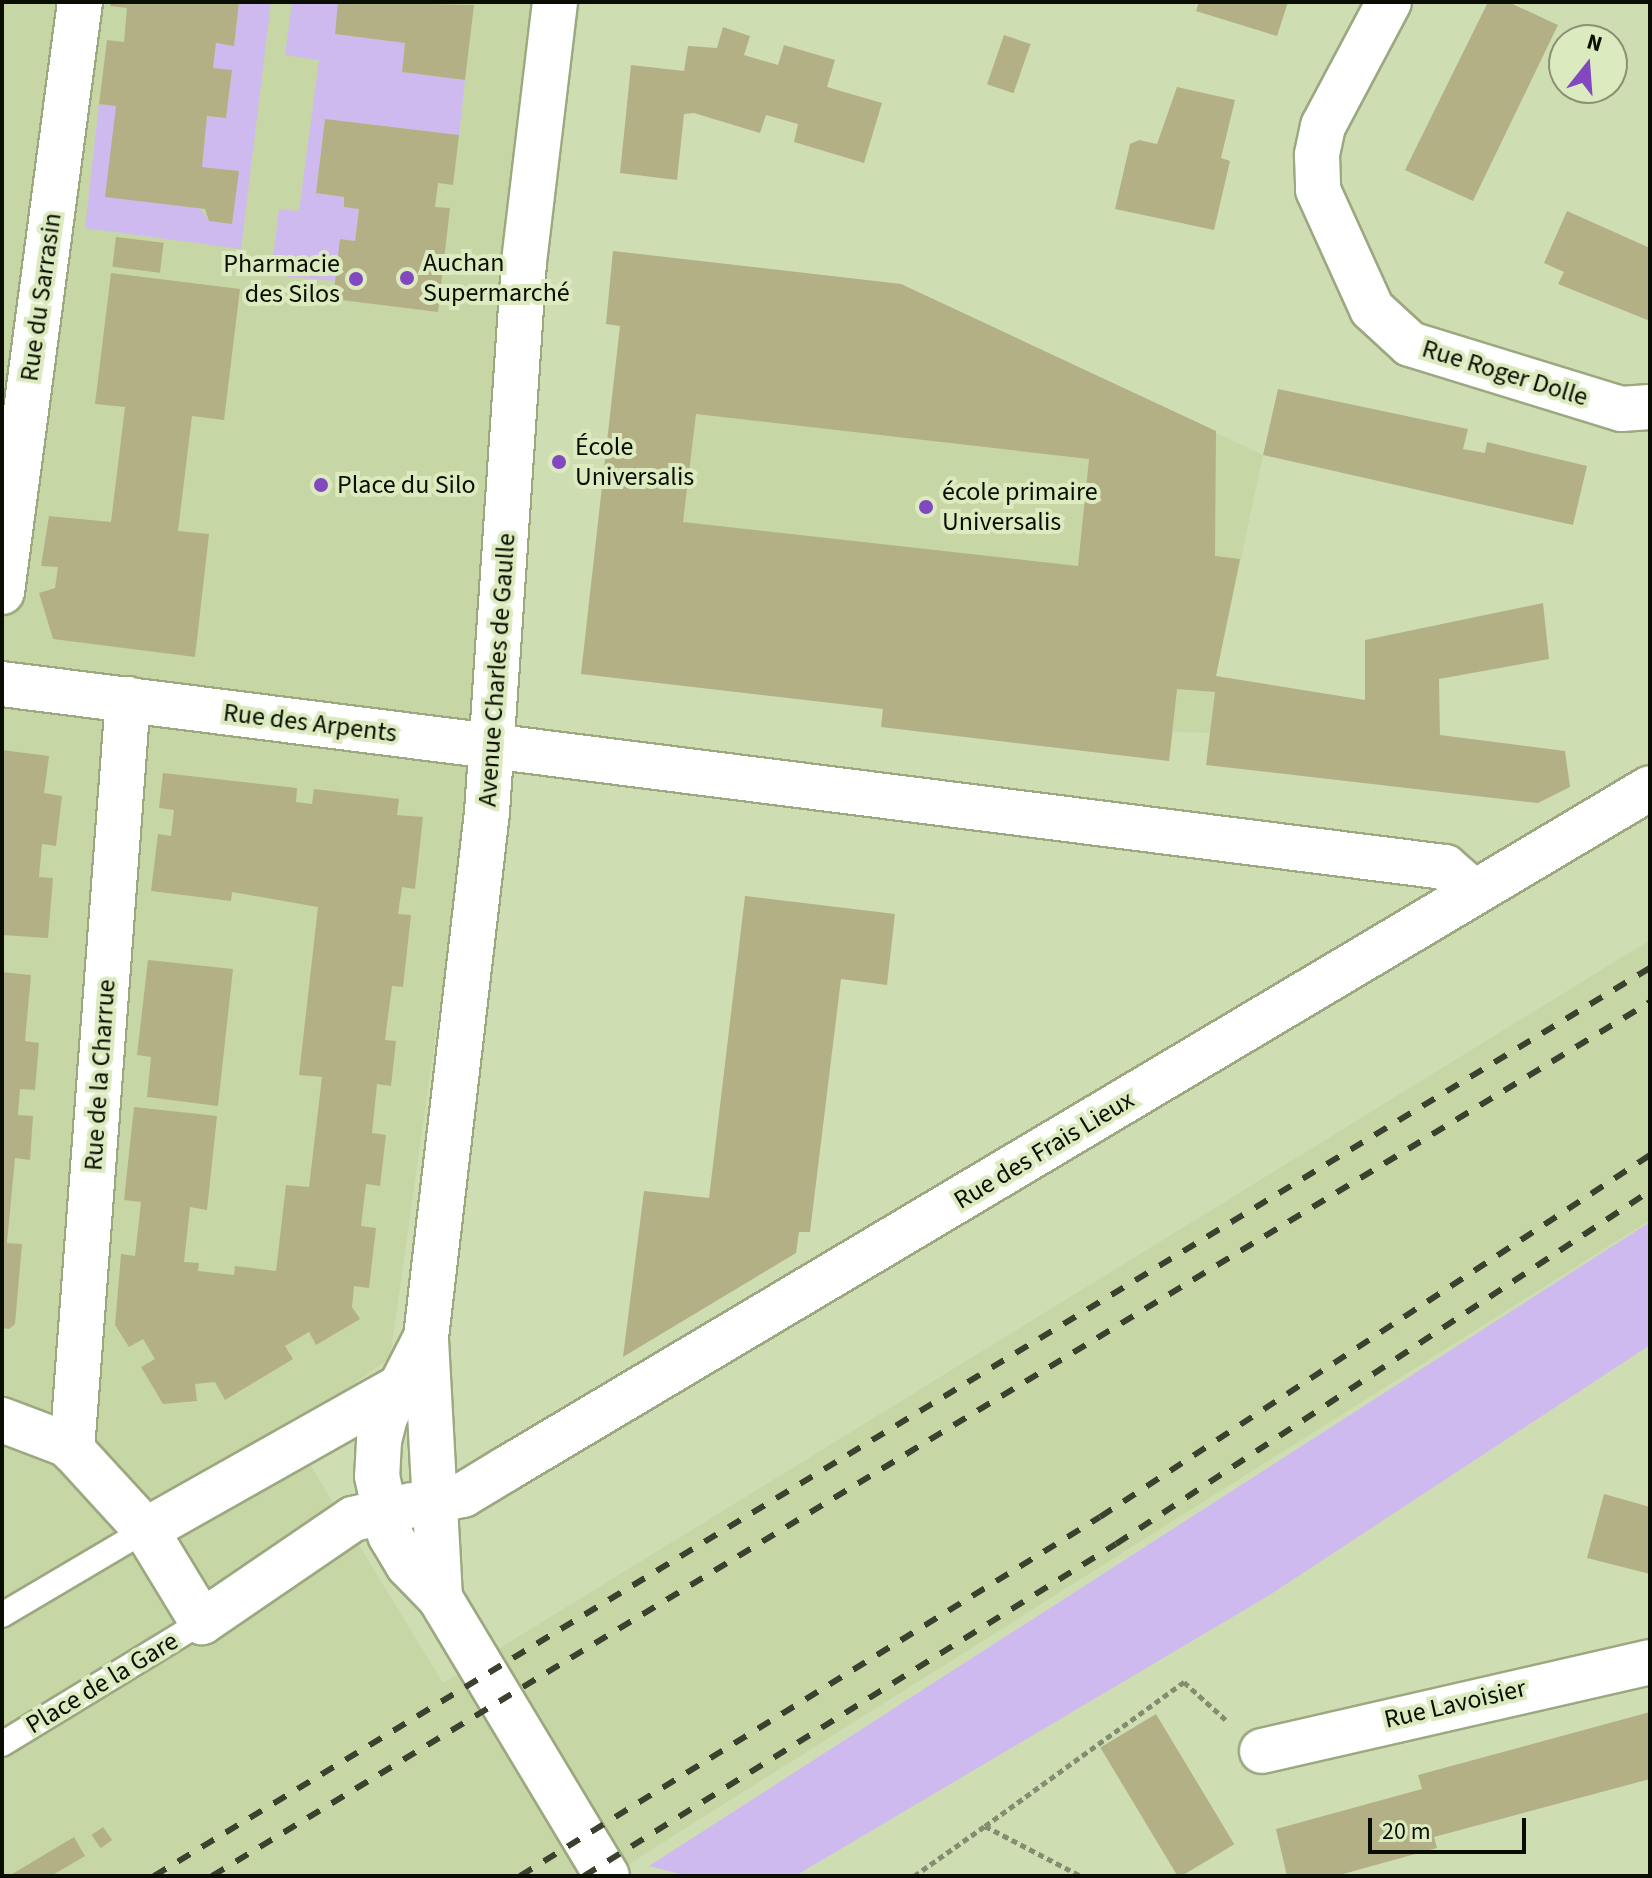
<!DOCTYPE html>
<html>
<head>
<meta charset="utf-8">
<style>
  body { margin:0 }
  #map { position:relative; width:1652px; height:1878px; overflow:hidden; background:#cfddb3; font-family:"Source Sans 3",sans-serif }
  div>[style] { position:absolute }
  .built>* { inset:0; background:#c6d7a5 }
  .green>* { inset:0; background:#cfbaf0 }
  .building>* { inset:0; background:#b4b085; transform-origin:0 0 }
  .path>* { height:5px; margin-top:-2.5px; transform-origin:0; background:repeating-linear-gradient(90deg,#838d6f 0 6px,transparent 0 10px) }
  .roads { filter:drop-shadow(2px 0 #9ba880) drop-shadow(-2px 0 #9ba880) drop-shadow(0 2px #9ba880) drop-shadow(0 -2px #9ba880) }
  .lane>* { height:24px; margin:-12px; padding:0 12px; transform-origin:12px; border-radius:12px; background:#fff }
  .street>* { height:44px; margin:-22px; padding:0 22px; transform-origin:22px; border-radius:22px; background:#fff }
  .secondary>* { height:44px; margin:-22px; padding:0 22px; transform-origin:22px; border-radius:22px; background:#fff }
  .rail>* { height:6px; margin-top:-3px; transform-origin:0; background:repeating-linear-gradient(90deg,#3b412e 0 14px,transparent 0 28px) }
  .dots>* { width:22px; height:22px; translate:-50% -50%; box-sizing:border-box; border:4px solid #dceabf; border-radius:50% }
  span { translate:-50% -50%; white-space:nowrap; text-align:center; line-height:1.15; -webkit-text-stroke:8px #dceabf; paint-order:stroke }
  .poi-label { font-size:26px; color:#0a0e02 }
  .left { translate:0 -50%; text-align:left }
  .right { translate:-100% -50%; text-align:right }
  .street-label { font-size:26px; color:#0a0e02 }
  .frame { position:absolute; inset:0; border:4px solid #0a0e02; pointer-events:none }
  .north { position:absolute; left:1548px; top:24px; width:80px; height:80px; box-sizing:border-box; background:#dceabf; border:2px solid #889273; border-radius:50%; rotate:17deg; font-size:22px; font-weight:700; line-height:32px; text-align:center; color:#0a0e02 }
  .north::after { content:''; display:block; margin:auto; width:28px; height:36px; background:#8148bf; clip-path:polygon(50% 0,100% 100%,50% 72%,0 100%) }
  .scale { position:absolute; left:1368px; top:1818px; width:158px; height:36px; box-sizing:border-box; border:4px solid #0a0e02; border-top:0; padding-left:10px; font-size:24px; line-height:28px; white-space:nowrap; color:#0a0e02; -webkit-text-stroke:6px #dceabf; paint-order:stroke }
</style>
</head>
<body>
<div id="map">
  <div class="built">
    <i style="clip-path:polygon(2px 2px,581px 2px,390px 1358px,289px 1430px,443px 1683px,1650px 940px,1650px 1220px,610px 1876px,2px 1876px)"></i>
    <i style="clip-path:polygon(613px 251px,901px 284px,1263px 455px,1216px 676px,1210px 733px,1173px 732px,1169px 761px,881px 727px,883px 708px,581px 674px,620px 326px,606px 324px)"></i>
  </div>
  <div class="green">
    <i style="clip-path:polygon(239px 2px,271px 2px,241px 249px,85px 228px,99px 104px,116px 106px,210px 221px,232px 224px,238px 171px,202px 167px,207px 116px,226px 118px,232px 71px,213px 68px,216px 43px,234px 46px)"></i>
    <i style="clip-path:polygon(292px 2px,338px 4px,335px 34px,405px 43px,402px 72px,465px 80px,459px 135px,325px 119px,316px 193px,344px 197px,344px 207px,359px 209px,355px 241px,341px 239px,335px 281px,271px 275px,279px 209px,299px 211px,319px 60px,285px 55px)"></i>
    <i style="clip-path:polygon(1650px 1222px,1650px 1345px,1268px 1596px,795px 1876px,689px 1876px,649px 1866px)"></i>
  </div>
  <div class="building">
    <i style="clip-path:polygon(111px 2px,239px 2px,234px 46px,216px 43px,213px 68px,232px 70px,226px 118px,207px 116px,202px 167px,239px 171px,232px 224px,209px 221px,205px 209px,105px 197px,116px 106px,99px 104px,107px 40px,124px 42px,127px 8px,110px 6px)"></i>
    <i style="clip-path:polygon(338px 2px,474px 5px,465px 80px,402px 72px,405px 43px,335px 34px)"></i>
    <i style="clip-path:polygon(1199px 2px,1288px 2px,1277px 36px,1196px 11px)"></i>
    <i style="clip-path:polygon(1488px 2px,1508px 2px,1558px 25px,1473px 201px,1405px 170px)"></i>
    <i style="clip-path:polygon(723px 27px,750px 36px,744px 55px,778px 65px,784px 45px,835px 60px,827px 87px,882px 103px,864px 163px,794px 142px,798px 124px,766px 115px,760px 133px,694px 113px,684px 114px,677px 180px,620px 173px,631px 65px,684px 71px,688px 46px,717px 48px)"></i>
    <i style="left:1004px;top:35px;width:28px;height:52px;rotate:19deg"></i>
    <i style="clip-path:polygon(1177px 87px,1235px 100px,1221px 158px,1230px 161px,1214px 230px,1115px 209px,1130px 144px,1139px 140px,1157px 144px)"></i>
    <i style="clip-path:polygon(325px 119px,459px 135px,453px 185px,438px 183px,435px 207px,450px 208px,438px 312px,333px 299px,340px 239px,355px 241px,359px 209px,344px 207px,344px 197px,316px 193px)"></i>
    <i style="clip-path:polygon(1567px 211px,1650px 248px,1650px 321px,1558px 284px,1564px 272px,1544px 263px)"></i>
    <i style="left:116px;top:237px;width:48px;height:30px;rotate:7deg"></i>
    <i style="clip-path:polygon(evenodd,613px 251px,901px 284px,1216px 431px,1215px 556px,1240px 559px,1216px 676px,1365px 700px,1365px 640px,1543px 603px,1549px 659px,1439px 679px,1440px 735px,1565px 751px,1570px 787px,1538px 803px,1206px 765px,1215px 692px,1177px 689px,1169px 761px,881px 727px,883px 709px,581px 674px,620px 326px,606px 324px,613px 251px,696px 414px,1089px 459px,1078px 566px,683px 522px,696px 414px)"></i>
    <i style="clip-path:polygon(111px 273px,240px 289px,224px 420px,192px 416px,178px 531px,209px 534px,195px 657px,53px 639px,39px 593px,55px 588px,58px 567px,41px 566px,49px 516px,111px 522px,125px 407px,95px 404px)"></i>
    <i style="clip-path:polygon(1278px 389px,1468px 429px,1463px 449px,1485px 453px,1487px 442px,1587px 466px,1573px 525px,1263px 455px)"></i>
    <i style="clip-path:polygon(2px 750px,49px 756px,44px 793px,62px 796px,56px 846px,42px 844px,39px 877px,53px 878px,48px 938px,2px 935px)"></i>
    <i style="clip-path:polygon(163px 773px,297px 788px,296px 802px,312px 804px,314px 789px,399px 799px,397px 815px,423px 817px,415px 889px,402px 887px,398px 914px,411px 915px,403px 987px,392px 986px,385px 1040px,396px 1041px,391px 1086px,377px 1084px,372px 1133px,386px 1135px,380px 1186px,366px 1184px,361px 1226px,376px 1228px,369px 1288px,354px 1286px,352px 1307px,360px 1319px,316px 1345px,309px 1332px,285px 1346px,293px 1359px,225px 1400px,215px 1382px,195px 1384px,197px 1401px,163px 1404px,141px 1367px,155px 1359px,143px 1339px,129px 1347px,115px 1325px,121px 1254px,135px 1256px,141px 1202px,124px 1200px,134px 1107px,217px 1116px,207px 1210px,190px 1207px,184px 1262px,199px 1263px,198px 1271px,234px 1275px,235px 1266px,276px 1271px,286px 1185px,309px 1187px,322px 1077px,299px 1075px,318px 907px,232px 892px,231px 901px,151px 891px,158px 834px,171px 836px,174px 810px,159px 808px)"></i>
    <i style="clip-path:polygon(745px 896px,895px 914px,887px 985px,841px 979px,810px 1232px,799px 1232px,796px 1253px,623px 1357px,644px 1191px,709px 1198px)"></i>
    <i style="clip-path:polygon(148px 960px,233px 969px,218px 1106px,147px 1097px,151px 1057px,137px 1055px)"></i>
    <i style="clip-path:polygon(2px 972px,31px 975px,25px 1041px,39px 1043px,35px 1090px,20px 1089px,18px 1115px,33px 1116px,30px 1160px,15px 1158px,7px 1243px,22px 1244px,15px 1324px,9px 1329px,2px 1328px)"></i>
    <i style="clip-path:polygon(1604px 1494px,1650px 1507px,1650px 1574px,1587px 1558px)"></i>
    <i style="clip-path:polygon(1650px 1712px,1650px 1779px,1434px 1837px,1437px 1848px,1336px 1876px,1287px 1876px,1276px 1829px,1422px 1789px,1418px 1775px)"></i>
    <i style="left:1156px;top:1714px;width:152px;height:65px;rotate:59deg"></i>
    <i style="left:103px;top:1827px;width:16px;height:14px;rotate:55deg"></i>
    <i style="clip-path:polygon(74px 1837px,85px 1856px,51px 1876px,9px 1876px)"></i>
  </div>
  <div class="path">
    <i style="left:985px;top:1826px;width:246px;rotate:-35.9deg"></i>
    <i style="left:1184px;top:1682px;width:58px;rotate:42.2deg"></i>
    <i style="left:914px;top:1876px;width:87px;rotate:-35.2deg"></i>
    <i style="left:985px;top:1826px;width:108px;rotate:27.5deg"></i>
  </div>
  <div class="roads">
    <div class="lane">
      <i style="left:2px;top:1615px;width:167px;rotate:-30.6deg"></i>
      <i style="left:2px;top:1744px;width:234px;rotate:-31.4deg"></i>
    </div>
    <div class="street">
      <i style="left:1389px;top:2px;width:140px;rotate:118deg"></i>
      <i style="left:1323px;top:126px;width:30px;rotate:102deg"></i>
      <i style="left:1317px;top:155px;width:35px;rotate:88deg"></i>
      <i style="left:1318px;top:190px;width:131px;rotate:65.6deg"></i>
      <i style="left:1372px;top:309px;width:52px;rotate:42.6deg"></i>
      <i style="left:1410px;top:344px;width:221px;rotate:17.1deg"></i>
      <i style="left:1621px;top:409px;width:29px;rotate:-4deg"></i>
      <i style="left:2px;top:592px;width:595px;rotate:-82.47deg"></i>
      <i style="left:2px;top:684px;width:1455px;rotate:7.23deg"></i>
      <i style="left:1445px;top:867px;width:37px;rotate:41deg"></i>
      <i style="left:72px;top:1450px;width:753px;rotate:-85.74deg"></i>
      <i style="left:434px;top:1501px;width:30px;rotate:-12deg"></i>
      <i style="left:463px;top:1495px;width:50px;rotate:-31.2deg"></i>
      <i style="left:506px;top:1469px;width:1331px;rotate:-30.76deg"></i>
      <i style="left:1262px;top:1751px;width:398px;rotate:-12.9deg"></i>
    </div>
    <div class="secondary">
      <i style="left:425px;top:1339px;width:88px;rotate:117.1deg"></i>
      <i style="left:385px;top:1417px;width:25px;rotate:104deg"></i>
      <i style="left:379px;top:1441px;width:35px;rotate:93deg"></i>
      <i style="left:377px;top:1476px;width:60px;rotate:77.6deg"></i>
      <i style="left:390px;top:1535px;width:35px;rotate:59deg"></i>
      <i style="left:408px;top:1565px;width:46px;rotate:45.9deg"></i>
      <i style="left:440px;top:1598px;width:324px;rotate:59deg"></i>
      <i style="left:2px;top:1420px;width:71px;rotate:20.7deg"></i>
      <i style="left:68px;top:1445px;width:115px;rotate:47.5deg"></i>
      <i style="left:146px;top:1530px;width:108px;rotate:58.7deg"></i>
      <i style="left:202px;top:1622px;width:183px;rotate:-34.3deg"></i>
      <i style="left:353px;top:1519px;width:61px;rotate:-13.3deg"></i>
      <i style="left:146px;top:1530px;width:294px;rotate:-29.4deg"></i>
      <i style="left:440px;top:1598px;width:261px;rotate:-93.1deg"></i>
      <i style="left:426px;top:1337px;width:529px;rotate:-83.37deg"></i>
      <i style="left:487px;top:812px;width:551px;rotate:-86.15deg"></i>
      <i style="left:524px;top:262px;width:262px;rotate:-83.2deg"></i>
    </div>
  </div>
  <div class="rail">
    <i style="left:154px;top:1876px;width:1750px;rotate:-31.26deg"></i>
    <i style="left:212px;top:1876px;width:1683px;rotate:-31.29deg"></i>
    <i style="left:520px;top:1876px;width:682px;rotate:-31.76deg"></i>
    <i style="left:1100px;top:1517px;width:658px;rotate:-33.35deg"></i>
    <i style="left:584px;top:1876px;width:627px;rotate:-31.97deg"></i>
    <i style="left:1116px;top:1544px;width:640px;rotate:-33.47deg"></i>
  </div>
  <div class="dots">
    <i style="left:407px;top:278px;background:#8148bf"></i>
    <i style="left:356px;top:279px;background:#8148bf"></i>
    <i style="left:559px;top:462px;background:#8148bf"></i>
    <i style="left:321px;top:485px;background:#8148bf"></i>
    <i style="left:926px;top:507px;background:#8148bf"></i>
  </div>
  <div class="poi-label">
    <span class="left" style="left:423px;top:278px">Auchan<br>Supermarché</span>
    <span class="right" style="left:340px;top:279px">Pharmacie<br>des Silos</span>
    <span class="left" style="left:575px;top:462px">École<br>Universalis</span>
    <span class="left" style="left:337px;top:485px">Place du Silo</span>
    <span class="left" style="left:942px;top:507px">école primaire<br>Universalis</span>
  </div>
  <div class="street-label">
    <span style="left:41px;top:297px;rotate:-82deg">Rue du Sarrasin</span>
    <span style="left:1505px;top:373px;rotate:17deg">Rue Roger Dolle</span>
    <span style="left:497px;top:670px;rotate:-86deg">Avenue Charles de Gaulle</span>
    <span style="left:310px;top:723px;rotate:7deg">Rue des Arpents</span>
    <span style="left:100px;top:1075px;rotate:-86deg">Rue de la Charrue</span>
    <span style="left:1044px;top:1150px;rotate:-31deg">Rue des Frais Lieux</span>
    <span style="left:102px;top:1683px;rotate:-31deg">Place de la Gare</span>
    <span style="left:1455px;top:1704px;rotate:-13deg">Rue Lavoisier</span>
  </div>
  <div class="frame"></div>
  <div class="north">N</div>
  <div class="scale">20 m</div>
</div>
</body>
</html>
